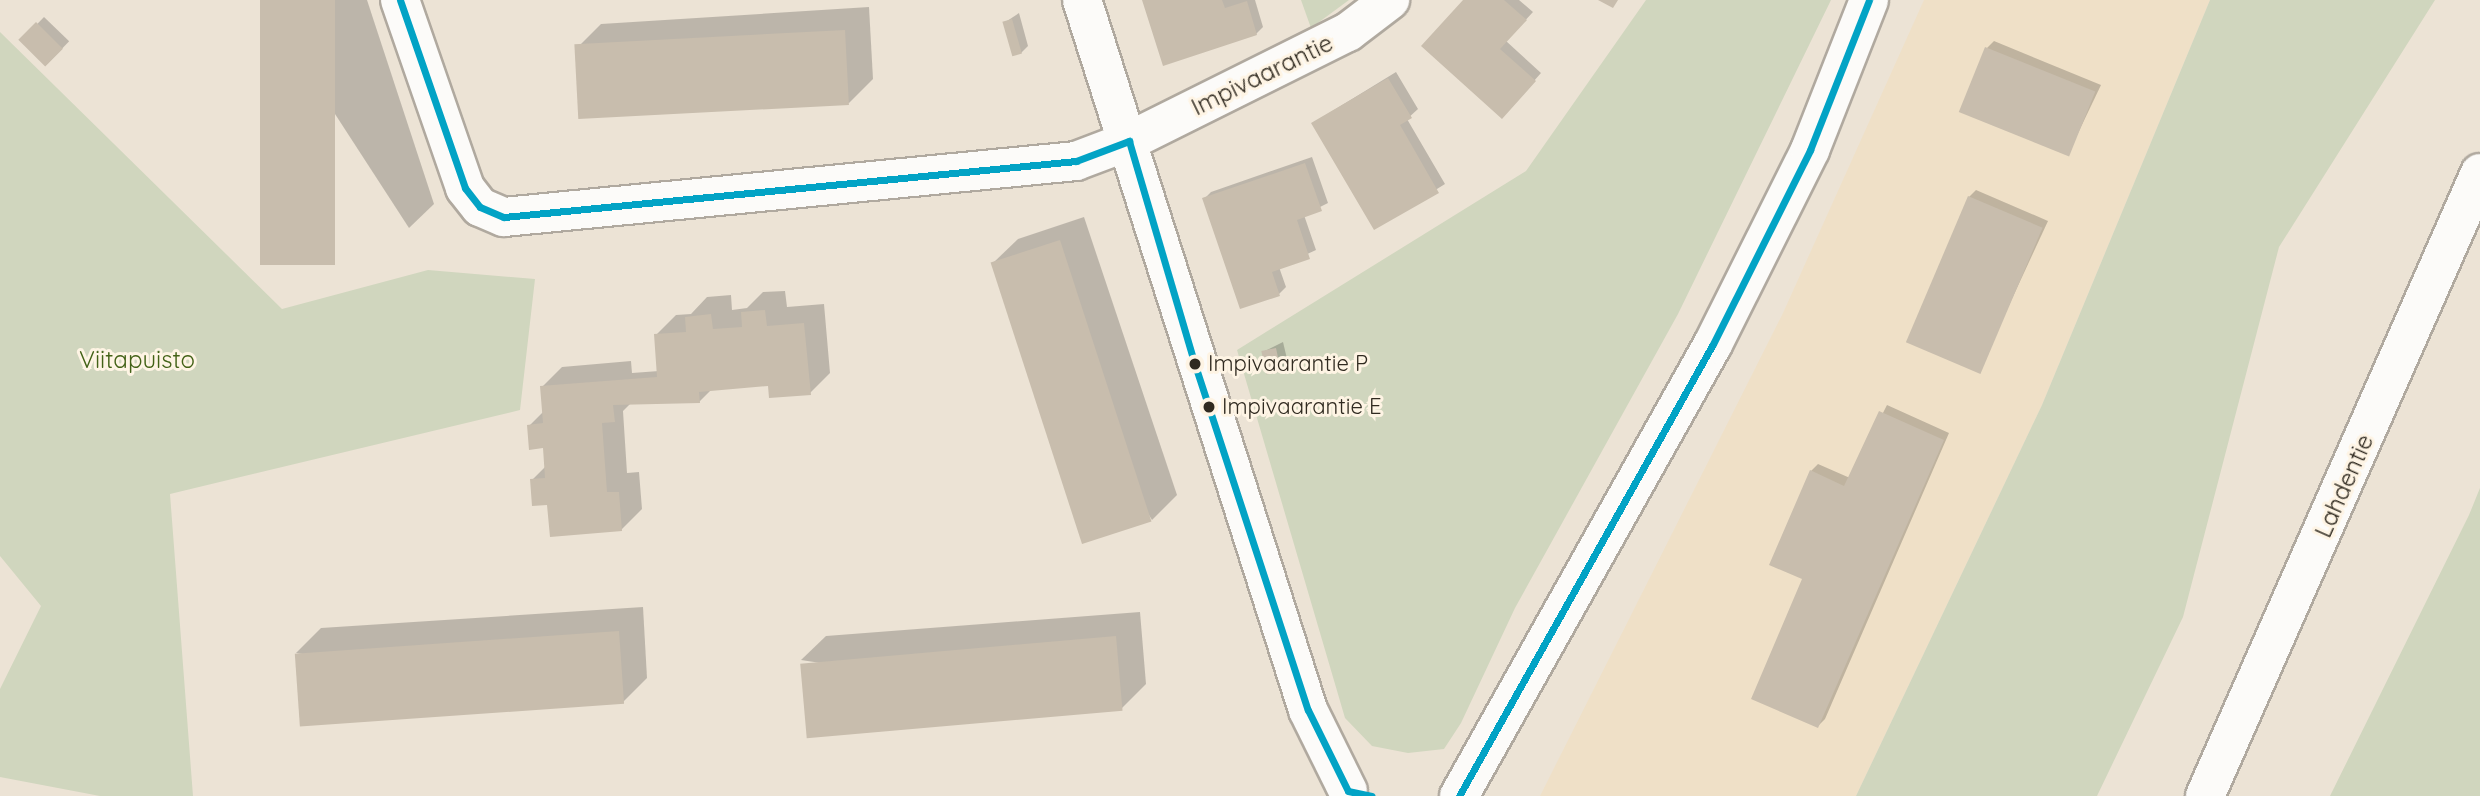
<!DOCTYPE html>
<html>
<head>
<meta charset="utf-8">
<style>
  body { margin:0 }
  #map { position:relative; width:2480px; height:796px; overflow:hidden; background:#ece3d5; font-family:Quicksand,sans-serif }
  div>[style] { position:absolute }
  .built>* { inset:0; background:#efe0c7 }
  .green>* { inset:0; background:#d0d6be }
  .shadow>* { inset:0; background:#0003; transform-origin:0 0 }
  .building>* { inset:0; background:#c8bdad; transform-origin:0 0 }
  .roads { filter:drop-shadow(2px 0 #b0a99f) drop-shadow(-2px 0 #b0a99f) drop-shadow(0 2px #b0a99f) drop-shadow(0 -2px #b0a99f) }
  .minor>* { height:38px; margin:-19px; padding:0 19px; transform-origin:19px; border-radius:19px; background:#fcfbf9 }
  .highway>* { height:38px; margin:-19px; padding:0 19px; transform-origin:19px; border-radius:19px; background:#fcfbf9 }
  .bus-1>* { height:7px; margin:-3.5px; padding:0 3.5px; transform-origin:3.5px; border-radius:3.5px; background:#02a3c5 }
  .dots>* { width:19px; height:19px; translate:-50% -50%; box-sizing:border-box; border:4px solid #fef4e4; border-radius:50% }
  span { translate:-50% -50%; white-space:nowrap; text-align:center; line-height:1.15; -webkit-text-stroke:6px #fef4e4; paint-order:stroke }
  .bus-label { font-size:22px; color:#302a20 }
  .left { translate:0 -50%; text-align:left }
  .street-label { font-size:24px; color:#302a20 }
  .park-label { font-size:24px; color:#436217 }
</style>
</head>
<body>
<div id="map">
  <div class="built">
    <i style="clip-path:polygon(1924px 0,2210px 0,2042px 405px,1856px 796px,1540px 796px,1783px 313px)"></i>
  </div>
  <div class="green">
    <i style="clip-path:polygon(1301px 0,1349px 0,1311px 28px)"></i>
    <i style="clip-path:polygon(1646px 0,1831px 0,1678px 314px,1515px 608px,1461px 723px,1444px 749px,1408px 753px,1372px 746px,1345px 718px,1237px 350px,1526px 171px)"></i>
    <i style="clip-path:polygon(2210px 0,2435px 0,2279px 247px,2183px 617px,2097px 796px,1856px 796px,2042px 405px)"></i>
    <i style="clip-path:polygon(0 32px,282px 309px,428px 270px,535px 279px,520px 410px,170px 494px,193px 796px,100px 796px,0 777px,0 689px,41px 606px,0 556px)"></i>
    <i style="clip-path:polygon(2480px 488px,2480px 796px,2330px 796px,2469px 515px)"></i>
  </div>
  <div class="shadow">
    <i style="clip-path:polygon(261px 0,367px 0,434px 204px,409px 228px)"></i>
    <i style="clip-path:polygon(1143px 0,1255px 0,1263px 27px,1256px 34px)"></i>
    <i style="clip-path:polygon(1465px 0,1519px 0,1533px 12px,1506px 41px,1541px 73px,1509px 109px)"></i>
    <i style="clip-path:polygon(869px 7px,873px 79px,849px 103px,577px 48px,601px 24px)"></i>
    <i style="clip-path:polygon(1019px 13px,1028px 46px,1021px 53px,1004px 23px)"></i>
    <i style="left:44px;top:17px;width:35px;height:33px;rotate:44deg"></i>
    <i style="clip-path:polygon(1994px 41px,2101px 85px,2068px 154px,1987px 48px)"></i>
    <i style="clip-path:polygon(1396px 72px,1418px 109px,1407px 119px,1445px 184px,1374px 228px,1313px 123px)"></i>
    <i style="clip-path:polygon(1312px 157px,1328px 203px,1304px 215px,1316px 250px,1279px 267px,1286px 287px,1279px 294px,1204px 199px,1211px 192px)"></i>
    <i style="clip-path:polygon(1976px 190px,2048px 221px,1978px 372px,1969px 197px)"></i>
    <i style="clip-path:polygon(1084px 217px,1177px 495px,1152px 520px,993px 263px,1018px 239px)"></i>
    <i style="clip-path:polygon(785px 291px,787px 307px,824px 304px,830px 373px,810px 393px,770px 384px,712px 389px,699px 402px,632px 402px,623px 411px,627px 473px,639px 472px,642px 509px,621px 530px,549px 503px,532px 480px,546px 466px,545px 447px,529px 426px,544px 411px,542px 387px,562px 367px,631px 361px,632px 373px,659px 371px,656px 335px,676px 315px,691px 314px,707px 297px,731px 295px,732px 310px,747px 308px,763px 292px)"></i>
    <i style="clip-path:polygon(1283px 342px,1288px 363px,1280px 370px,1263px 352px)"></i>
    <i style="clip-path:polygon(1887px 405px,1949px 433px,1825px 719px,1818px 726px,1805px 579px,1811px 471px,1818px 464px,1850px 478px)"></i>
    <i style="clip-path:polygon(643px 607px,647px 678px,623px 702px,296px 653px,321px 628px)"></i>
    <i style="clip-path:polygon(1140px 612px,1146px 684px,1121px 709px,801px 660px,826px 636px)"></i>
  </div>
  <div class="building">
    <i style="left:260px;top:0;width:75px;height:265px"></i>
    <i style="clip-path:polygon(1142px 0,1222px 0,1225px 8px,1247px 1px,1257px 35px,1163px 66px)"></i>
    <i style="clip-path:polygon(1463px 0,1504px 0,1527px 20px,1500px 49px,1536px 81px,1502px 119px,1421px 46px)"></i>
    <i style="clip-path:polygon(1598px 0,1618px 0,1613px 8px)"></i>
    <i style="left:1012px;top:19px;width:36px;height:10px;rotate:74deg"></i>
    <i style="left:36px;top:22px;width:38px;height:25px;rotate:45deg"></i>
    <i style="left:845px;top:30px;width:75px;height:271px;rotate:87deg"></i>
    <i style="left:1985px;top:47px;width:119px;height:70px;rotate:22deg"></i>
    <i style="clip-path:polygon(1388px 78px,1412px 118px,1400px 125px,1439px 193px,1374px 230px,1311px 123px)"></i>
    <i style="clip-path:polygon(1305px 163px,1322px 211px,1297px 220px,1310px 259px,1272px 272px,1280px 296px,1240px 309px,1202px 198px)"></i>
    <i style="left:1968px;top:196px;width:81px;height:159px;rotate:23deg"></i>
    <i style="left:1060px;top:240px;width:296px;height:73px;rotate:72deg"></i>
    <i style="clip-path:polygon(765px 310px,767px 326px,804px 323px,811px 395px,769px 398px,768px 386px,699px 392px,700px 403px,613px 405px,615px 422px,602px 423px,607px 492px,619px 492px,622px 531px,550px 537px,547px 505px,532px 506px,530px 479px,545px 478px,543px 448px,529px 450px,527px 425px,543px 423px,540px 386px,657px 377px,654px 334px,686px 332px,685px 317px,711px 314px,713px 329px,742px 327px,741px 312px)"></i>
    <i style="left:1276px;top:348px;width:24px;height:15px;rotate:78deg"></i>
    <i style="clip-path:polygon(1879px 411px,1944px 440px,1818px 728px,1751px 699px,1802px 579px,1769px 565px,1810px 470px,1844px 486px)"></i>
    <i style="left:619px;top:631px;width:73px;height:325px;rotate:86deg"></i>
    <i style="left:1116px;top:636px;width:75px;height:317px;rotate:85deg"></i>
  </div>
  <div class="roads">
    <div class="minor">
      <i style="left:400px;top:0;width:199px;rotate:70.9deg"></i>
      <i style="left:465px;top:188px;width:24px;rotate:52deg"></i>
      <i style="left:480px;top:207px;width:26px;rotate:23deg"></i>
      <i style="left:504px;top:217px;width:575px;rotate:-5.59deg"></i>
      <i style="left:1076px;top:161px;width:57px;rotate:-20.7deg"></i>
      <i style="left:1129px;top:141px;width:245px;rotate:-26.5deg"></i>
      <i style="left:1348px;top:32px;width:53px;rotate:-37.3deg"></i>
      <i style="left:1082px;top:0;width:745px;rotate:72.34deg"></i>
      <i style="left:1308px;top:710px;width:90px;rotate:63.7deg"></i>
      <i style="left:1459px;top:796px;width:518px;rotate:-60.67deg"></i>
      <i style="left:1713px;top:344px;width:217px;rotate:-63.4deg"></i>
      <i style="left:1810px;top:150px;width:161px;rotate:-68.5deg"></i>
    </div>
    <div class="highway">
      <i style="left:2205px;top:796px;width:681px;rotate:-66.18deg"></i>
    </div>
  </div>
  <div class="bus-1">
    <i style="left:400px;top:0;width:199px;rotate:70.9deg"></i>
    <i style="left:465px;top:188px;width:24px;rotate:52deg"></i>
    <i style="left:480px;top:207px;width:26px;rotate:23deg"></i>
    <i style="left:504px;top:217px;width:575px;rotate:-5.59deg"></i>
    <i style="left:1076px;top:161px;width:57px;rotate:-20.7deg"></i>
    <i style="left:1129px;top:141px;width:230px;rotate:73.6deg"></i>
    <i style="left:1194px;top:362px;width:366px;rotate:71.9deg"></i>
    <i style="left:1308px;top:710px;width:90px;rotate:63.7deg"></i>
    <i style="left:1348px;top:791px;width:24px;rotate:12deg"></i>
    <i style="left:1459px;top:796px;width:518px;rotate:-60.67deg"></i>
    <i style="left:1713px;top:344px;width:217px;rotate:-63.4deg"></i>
    <i style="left:1810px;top:150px;width:161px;rotate:-68.5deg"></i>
  </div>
  <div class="dots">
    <i style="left:1195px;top:364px;background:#302a20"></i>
    <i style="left:1209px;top:407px;background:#302a20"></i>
  </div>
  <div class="bus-label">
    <span class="left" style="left:1208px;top:364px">Impivaarantie P</span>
    <span class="left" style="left:1222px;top:407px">Impivaarantie E</span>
  </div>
  <div class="street-label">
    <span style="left:1262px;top:75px;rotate:-26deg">Impivaarantie</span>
    <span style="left:2344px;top:486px;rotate:-66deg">Lahdentie</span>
  </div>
  <div class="park-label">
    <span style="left:137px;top:360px">Viitapuisto</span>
  </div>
</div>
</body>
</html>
